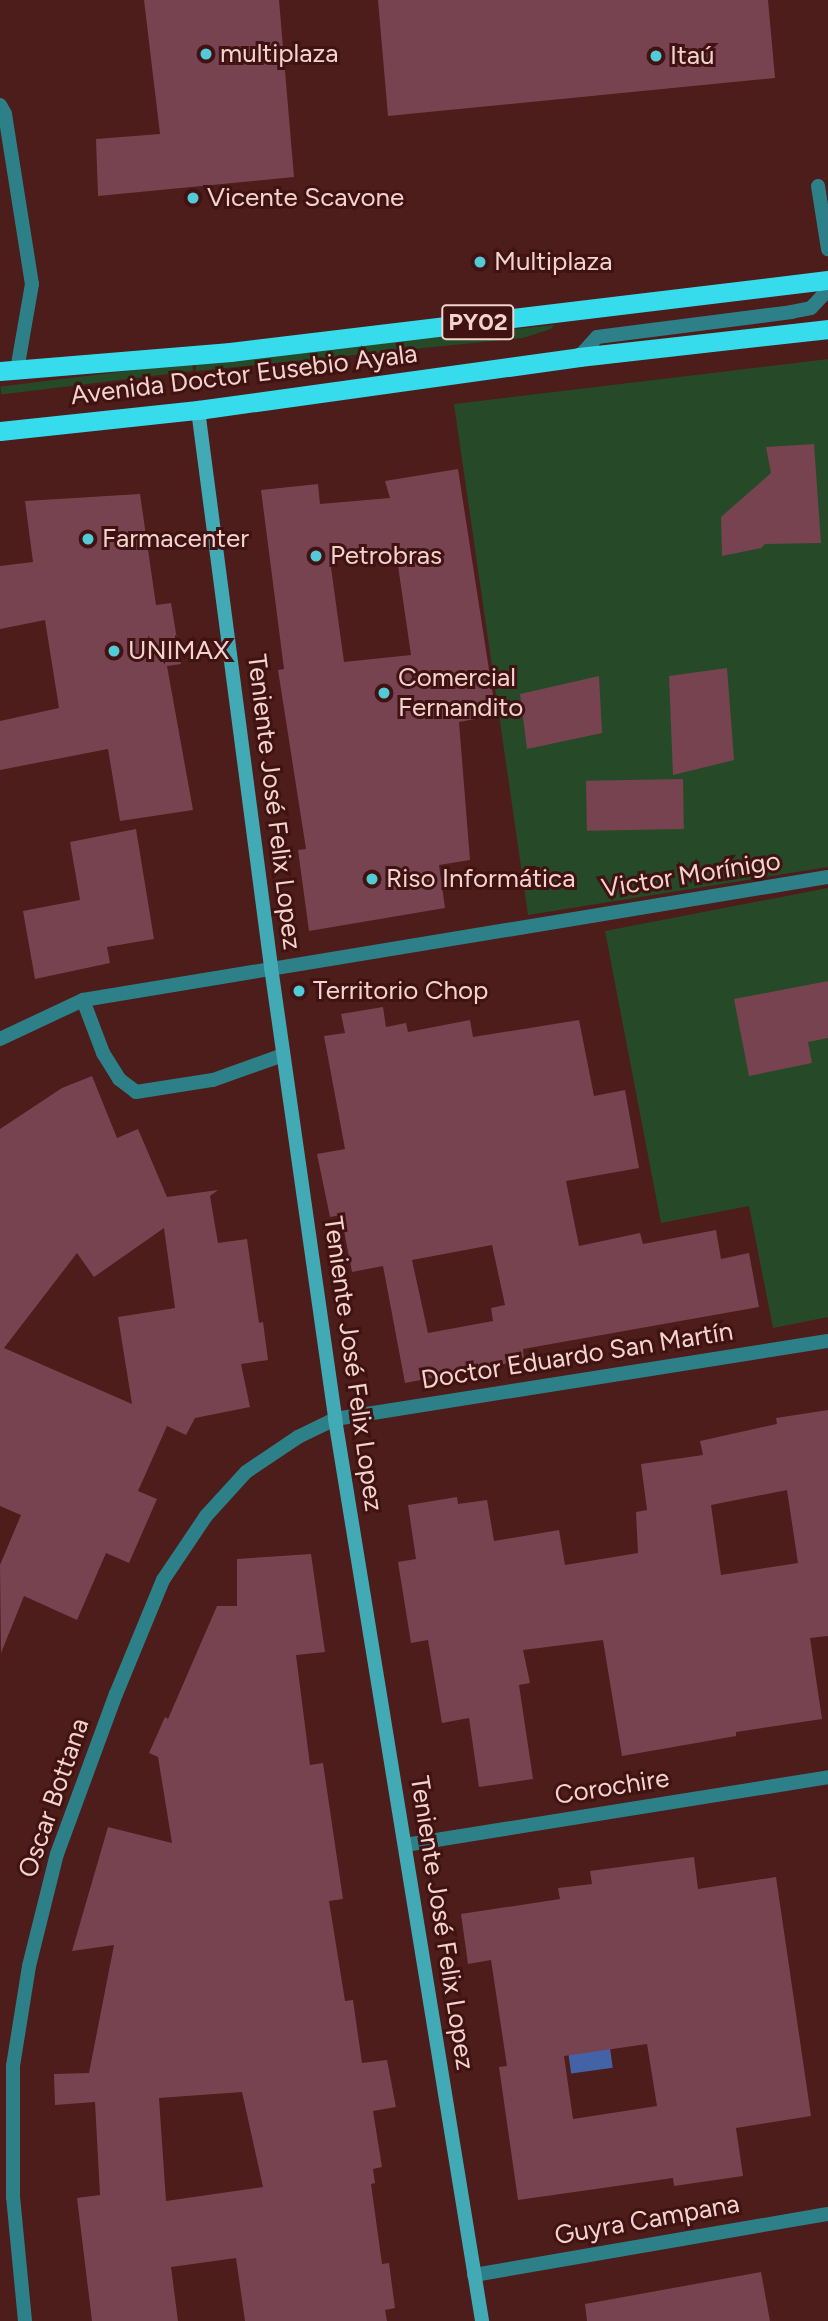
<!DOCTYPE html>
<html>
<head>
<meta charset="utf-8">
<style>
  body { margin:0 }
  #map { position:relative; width:828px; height:2321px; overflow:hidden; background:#4c1d1b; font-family:Figtree,sans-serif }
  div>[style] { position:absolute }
  .green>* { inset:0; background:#264a27; transform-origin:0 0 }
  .water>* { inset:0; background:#4463a7; transform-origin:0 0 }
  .building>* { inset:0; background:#774350; transform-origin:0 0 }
  .service>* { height:14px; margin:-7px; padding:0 7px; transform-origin:7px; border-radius:7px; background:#2d8088 }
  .minor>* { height:14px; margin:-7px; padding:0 7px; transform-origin:7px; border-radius:7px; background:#2d8088 }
  .tertiary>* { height:14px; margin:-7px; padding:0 7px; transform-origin:7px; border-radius:7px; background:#2d8088 }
  .secondary>* { height:14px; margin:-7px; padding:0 7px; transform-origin:7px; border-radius:7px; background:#42aab4 }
  .trunk>* { height:19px; margin:-9.5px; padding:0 9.5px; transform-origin:9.5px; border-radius:9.5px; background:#36dceb }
  .dots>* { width:19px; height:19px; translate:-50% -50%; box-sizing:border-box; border:4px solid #411212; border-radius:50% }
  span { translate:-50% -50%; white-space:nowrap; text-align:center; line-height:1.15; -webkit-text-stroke:6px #411212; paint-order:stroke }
  .shield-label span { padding:2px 5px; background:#411212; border:2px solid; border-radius:5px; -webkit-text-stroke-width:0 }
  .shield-label { font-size:24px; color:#f3d3d0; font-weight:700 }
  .poi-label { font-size:26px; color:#f3d3d0 }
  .left { translate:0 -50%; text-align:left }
  .street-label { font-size:26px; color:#f3d3d0 }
</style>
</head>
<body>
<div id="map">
  <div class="green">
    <i style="clip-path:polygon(554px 325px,551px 329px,523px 338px,196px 371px,196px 362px)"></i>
    <i style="clip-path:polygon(828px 359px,828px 867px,528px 915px,454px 404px)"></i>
    <i style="left:192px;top:363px;width:8px;height:193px;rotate:83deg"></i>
    <i style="clip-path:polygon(828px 888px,828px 1317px,773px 1328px,749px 1206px,661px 1223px,605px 931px)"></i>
  </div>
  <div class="water">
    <i style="left:609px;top:2041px;width:27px;height:42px;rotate:82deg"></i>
  </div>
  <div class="building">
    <i style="clip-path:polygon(144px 0,279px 0,294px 177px,98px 196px,96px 139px,160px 134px)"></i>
    <i style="clip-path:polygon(378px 0,768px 0,775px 78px,388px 116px)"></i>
    <i style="clip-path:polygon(814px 444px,821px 543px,765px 544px,761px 548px,722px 556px,721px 517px,771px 473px,766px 447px)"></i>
    <i style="clip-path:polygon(evenodd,458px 469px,496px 715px,459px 722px,470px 860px,439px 865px,445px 908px,309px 931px,298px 850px,306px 849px,278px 670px,284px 669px,261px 490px,318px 484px,320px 504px,390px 498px,385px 481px,458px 469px,396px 552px,411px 655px,344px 662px,330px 560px,396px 552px)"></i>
    <i style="clip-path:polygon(140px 494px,156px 605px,171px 603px,181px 664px,167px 666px,193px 810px,120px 821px,108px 749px,0 770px,0 721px,59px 708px,45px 620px,0 629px,0 566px,33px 562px,25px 501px)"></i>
    <i style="clip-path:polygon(727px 668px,734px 760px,673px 775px,669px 676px)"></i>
    <i style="clip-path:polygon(599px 676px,602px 733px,527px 749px,520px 694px)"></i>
    <i style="left:683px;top:779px;width:50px;height:97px;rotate:89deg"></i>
    <i style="clip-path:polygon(136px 829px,154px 939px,107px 947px,110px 963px,35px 979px,23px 911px,80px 900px,70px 842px)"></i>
    <i style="clip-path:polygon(828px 981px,828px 1038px,808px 1042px,812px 1063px,749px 1076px,734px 999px)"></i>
    <i style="clip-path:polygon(evenodd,383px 1007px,386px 1027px,406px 1023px,408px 1032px,470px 1020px,473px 1037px,579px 1020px,594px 1096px,625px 1090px,639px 1168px,566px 1181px,579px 1246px,640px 1233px,643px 1244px,716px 1230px,721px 1259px,749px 1253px,759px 1307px,523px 1349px,524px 1360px,405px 1383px,383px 1266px,352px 1272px,341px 1215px,330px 1217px,317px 1154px,345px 1149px,324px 1036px,345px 1033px,341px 1014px,383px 1007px,492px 1245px,505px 1305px,491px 1308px,493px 1321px,428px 1333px,412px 1260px,492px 1245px)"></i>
    <i style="clip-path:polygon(evenodd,92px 1076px,117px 1138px,138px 1129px,167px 1197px,218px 1190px,210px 1196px,218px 1243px,247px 1239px,259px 1323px,263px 1322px,268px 1360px,241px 1364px,250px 1407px,195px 1418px,186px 1435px,167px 1426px,138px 1491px,157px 1499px,129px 1563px,106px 1553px,77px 1620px,24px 1596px,1px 1653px,0 1565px,21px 1515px,0 1506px,0 1129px,62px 1088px,92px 1076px,164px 1228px,175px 1308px,118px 1317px,132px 1404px,4px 1348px,77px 1253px,94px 1277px,164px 1228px)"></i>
    <i style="clip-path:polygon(evenodd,828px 1410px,828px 1636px,810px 1638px,822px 1719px,736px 1732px,736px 1736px,622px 1756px,603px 1640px,523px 1650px,530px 1683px,519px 1685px,533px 1779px,479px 1787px,469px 1718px,442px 1723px,428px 1640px,411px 1643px,398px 1562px,416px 1559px,408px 1505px,457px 1497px,458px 1504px,487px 1500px,494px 1541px,559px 1530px,565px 1565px,638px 1553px,636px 1512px,647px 1510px,641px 1464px,703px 1455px,700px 1441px,777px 1424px,776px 1418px,828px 1410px,787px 1490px,798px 1563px,721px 1575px,711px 1505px,787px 1490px)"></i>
    <i style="clip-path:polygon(evenodd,311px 1554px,325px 1652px,296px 1655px,310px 1765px,323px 1763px,343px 1899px,329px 1901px,345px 2001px,353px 2000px,362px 2063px,387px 2060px,396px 2107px,373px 2111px,382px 2167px,373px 2169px,375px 2183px,371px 2184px,382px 2264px,389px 2263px,395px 2308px,385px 2310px,387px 2321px,245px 2321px,236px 2258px,171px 2267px,178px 2321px,92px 2321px,77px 2198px,100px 2195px,95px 2102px,55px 2105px,54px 2074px,89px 2073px,114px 1945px,72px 1951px,108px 1827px,172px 1843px,158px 1757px,149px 1753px,165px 1717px,168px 1719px,217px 1606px,237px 1606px,237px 1559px,311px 1554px,242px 2092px,263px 2187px,166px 2201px,159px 2098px,242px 2092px)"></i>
    <i style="clip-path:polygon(evenodd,694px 1857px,698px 1889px,776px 1877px,811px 2116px,736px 2128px,743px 2176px,674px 2186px,673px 2178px,518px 2200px,499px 2067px,507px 2066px,491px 1960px,468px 1964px,461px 1914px,560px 1899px,558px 1888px,592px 1884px,590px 1871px,694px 1857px,647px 2044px,657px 2106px,573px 2119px,564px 2056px,647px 2044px)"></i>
    <i style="clip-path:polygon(761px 2272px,770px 2321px,587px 2321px,585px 2304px)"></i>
  </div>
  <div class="service">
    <i style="left:0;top:105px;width:10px;rotate:61deg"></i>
    <i style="left:5px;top:114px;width:172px;rotate:81deg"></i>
    <i style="left:32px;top:284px;width:87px;rotate:99.9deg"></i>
    <i style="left:818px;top:186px;width:64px;rotate:81deg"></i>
    <i style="left:579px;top:357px;width:27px;rotate:-48deg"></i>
    <i style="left:597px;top:337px;width:196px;rotate:-7.3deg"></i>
    <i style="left:791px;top:312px;width:20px;rotate:-11deg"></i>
    <i style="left:811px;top:308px;width:25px;rotate:-47deg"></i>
    <i style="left:83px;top:1000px;width:57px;rotate:69.3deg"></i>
    <i style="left:103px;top:1053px;width:31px;rotate:58deg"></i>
    <i style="left:119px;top:1079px;width:21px;rotate:37deg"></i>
    <i style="left:136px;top:1092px;width:78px;rotate:-8.9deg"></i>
    <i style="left:213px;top:1080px;width:74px;rotate:-19.7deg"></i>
  </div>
  <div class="minor">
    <i style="left:0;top:1039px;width:92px;rotate:-25.2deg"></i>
    <i style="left:83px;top:1000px;width:755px;rotate:-9.38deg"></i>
    <i style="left:405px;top:1845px;width:428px;rotate:-9.1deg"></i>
    <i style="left:474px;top:2275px;width:359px;rotate:-9.8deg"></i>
  </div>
  <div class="tertiary">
    <i style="left:25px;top:2321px;width:125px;rotate:-95.5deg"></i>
    <i style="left:13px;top:2197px;width:131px;rotate:-90deg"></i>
    <i style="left:13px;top:2066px;width:101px;rotate:-80.9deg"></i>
    <i style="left:29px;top:1966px;width:115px;rotate:-76deg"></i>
    <i style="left:57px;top:1854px;width:171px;rotate:-69.8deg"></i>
    <i style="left:116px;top:1694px;width:123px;rotate:-67.6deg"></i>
    <i style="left:163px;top:1580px;width:77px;rotate:-56.1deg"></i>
    <i style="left:206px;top:1516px;width:59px;rotate:-47.7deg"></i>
    <i style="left:246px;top:1472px;width:63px;rotate:-33.9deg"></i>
    <i style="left:298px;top:1437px;width:41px;rotate:-25.9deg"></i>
    <i style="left:335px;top:1419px;width:499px;rotate:-9deg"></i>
  </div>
  <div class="secondary">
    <i style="left:198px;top:410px;width:562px;rotate:82.53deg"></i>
    <i style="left:271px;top:967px;width:457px;rotate:81.9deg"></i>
    <i style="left:335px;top:1419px;width:914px;rotate:80.74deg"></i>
  </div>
  <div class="trunk">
    <i style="left:0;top:371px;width:231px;rotate:-4.7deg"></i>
    <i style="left:230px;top:352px;width:602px;rotate:-6.87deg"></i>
    <i style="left:0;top:431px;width:199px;rotate:-6.1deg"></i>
    <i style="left:198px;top:410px;width:385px;rotate:-7.9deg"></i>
    <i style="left:579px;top:357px;width:251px;rotate:-6.4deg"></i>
  </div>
  <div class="dots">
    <i style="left:206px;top:54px;background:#52cbd7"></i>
    <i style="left:656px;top:56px;background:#52cbd7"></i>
    <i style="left:193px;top:198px;background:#52cbd7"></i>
    <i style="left:480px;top:262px;background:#52cbd7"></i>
    <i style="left:88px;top:539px;background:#52cbd7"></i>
    <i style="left:316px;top:556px;background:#52cbd7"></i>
    <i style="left:114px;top:651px;background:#52cbd7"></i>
    <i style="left:384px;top:693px;background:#52cbd7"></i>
    <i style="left:372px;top:879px;background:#52cbd7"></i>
    <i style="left:299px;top:991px;background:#52cbd7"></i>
  </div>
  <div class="shield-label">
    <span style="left:478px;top:322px">PY02</span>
  </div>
  <div class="poi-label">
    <span class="left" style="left:220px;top:54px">multiplaza</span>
    <span class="left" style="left:670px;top:56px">Itaú</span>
    <span class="left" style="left:207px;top:198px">Vicente Scavone</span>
    <span class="left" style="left:494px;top:262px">Multiplaza</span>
    <span class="left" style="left:102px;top:539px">Farmacenter</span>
    <span class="left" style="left:330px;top:556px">Petrobras</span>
    <span class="left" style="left:128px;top:651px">UNIMAX</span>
    <span class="left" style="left:398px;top:693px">Comercial<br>Fernandito</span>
    <span class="left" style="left:386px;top:879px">Riso Informática</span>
    <span class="left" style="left:313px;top:991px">Territorio Chop</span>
  </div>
  <div class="street-label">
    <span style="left:244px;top:375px;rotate:-7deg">Avenida Doctor Eusebio Ayala</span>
    <span style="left:274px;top:802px;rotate:83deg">Teniente José Felix Lopez</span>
    <span style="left:691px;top:875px;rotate:-9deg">Victor Morínigo</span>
    <span style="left:577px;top:1356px;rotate:-9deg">Doctor Eduardo San Martín</span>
    <span style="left:353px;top:1364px;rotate:82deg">Teniente José Felix Lopez</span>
    <span style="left:612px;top:1787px;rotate:-9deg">Corochire</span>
    <span style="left:54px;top:1798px;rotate:-71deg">Oscar Bottana</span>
    <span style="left:442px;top:1923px;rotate:81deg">Teniente José Felix Lopez</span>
    <span style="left:647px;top:2220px;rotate:-10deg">Guyra Campana</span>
  </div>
</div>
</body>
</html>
